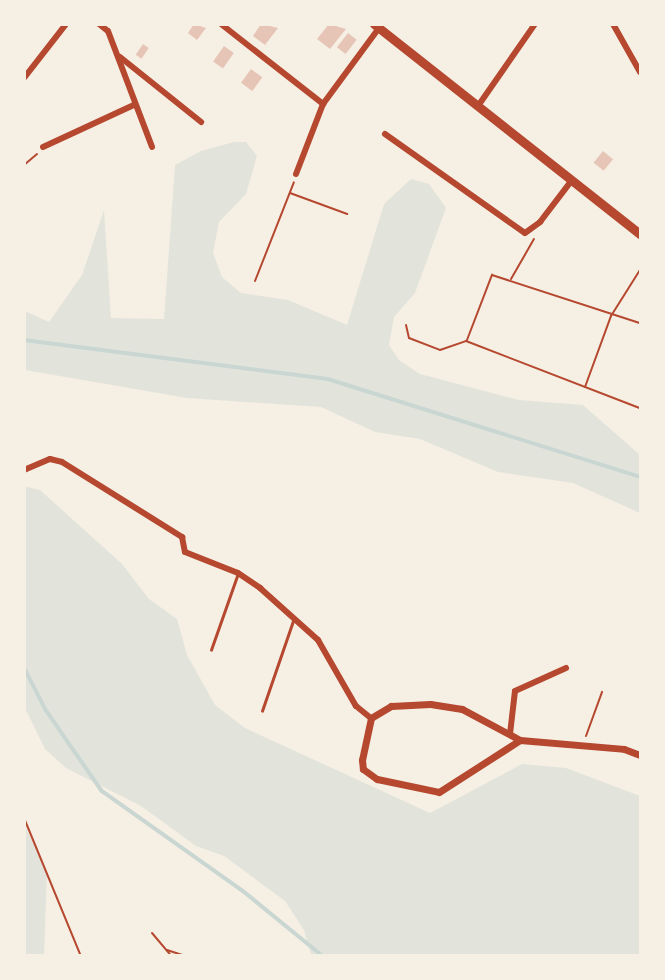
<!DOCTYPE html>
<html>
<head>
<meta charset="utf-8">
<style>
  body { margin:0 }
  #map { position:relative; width:665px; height:980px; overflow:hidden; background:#f6efe4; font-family:Commissioner,sans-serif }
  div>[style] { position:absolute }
  .green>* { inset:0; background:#e2e4dc }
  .stream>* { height:3.5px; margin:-1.75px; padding:0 1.75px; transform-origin:1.75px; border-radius:1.75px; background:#c9d6d2 }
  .building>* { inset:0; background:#e6c5b7; transform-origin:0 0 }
  .path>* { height:2px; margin:-1px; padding:0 1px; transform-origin:1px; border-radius:1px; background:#b5482f }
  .service>* { height:2.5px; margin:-1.25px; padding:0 1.25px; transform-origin:1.25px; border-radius:1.25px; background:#b5482f }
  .minor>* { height:6px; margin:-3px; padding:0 3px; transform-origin:3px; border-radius:3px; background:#b5482f }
  .tertiary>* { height:7px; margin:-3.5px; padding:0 3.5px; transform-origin:3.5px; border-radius:3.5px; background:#b5482f }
  .secondary>* { height:9px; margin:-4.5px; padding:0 4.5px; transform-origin:4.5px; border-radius:4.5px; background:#b5482f }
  span { translate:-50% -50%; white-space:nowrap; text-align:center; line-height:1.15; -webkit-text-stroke:7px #f6efe4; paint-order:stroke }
  .frame { position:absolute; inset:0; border:26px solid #f6efe4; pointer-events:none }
</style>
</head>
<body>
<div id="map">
  <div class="green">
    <i style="clip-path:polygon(234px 142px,246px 142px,257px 156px,246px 194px,219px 222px,213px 253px,222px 277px,241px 293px,288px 300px,347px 325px,384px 204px,411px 179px,429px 184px,446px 208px,415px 293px,394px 317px,389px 345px,399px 360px,420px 374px,519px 400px,583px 405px,640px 455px,640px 513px,573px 483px,498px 472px,420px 439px,375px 432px,321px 407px,187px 398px,25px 370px,25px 311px,49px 322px,82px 275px,104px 210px,111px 318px,164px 319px,175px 165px,201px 151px)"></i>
    <i style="clip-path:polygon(24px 486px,40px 490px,122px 564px,149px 599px,177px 619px,187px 655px,215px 705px,245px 728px,430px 813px,522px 764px,566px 768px,640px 796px,640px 955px,311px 955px,304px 930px,285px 901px,224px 856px,196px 846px,141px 806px,66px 768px,45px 749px,25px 708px)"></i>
    <i style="clip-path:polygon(24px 824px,47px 873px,44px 955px,25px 955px)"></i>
  </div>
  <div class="stream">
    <i style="left:24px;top:340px;width:306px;rotate:7.3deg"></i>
    <i style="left:328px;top:379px;width:327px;rotate:17.4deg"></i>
    <i style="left:24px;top:667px;width:48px;rotate:62.9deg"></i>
    <i style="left:46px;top:710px;width:98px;rotate:55.3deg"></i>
    <i style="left:102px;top:791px;width:171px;rotate:35.3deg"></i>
    <i style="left:242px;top:890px;width:104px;rotate:39.2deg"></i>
  </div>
  <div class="building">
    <i style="clip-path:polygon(194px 24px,206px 28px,197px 40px,188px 33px)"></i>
    <i style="clip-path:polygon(261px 24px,278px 28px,265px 45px,253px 36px)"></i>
    <i style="clip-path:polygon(329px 24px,346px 29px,330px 49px,317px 39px)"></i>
    <i style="left:348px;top:33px;width:11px;height:18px;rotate:38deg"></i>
    <i style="left:143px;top:44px;width:7px;height:13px;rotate:34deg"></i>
    <i style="left:224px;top:46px;width:12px;height:19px;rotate:35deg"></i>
    <i style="left:251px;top:69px;width:14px;height:17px;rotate:36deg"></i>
    <i style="left:603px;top:151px;width:13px;height:15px;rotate:39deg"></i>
  </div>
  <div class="path">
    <i style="left:24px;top:165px;width:17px;rotate:-40deg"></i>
    <i style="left:290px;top:193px;width:61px;rotate:20.2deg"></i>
    <i style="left:511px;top:279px;width:46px;rotate:-60.1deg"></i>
    <i style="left:255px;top:281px;width:106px;rotate:-68.5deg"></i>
    <i style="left:406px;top:325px;width:13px;rotate:77deg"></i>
    <i style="left:409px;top:338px;width:33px;rotate:21deg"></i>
    <i style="left:440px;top:350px;width:28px;rotate:-19deg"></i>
    <i style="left:466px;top:341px;width:186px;rotate:21.1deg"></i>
    <i style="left:467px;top:340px;width:70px;rotate:-69deg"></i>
    <i style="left:492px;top:275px;width:156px;rotate:18deg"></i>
    <i style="left:585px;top:387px;width:76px;rotate:-69.9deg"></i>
    <i style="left:611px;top:316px;width:54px;rotate:-57.8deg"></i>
    <i style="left:586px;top:736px;width:47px;rotate:-70deg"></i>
    <i style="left:24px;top:818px;width:149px;rotate:67.6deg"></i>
    <i style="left:152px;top:933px;width:30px;rotate:50deg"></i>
    <i style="left:167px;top:950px;width:20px;rotate:18deg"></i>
  </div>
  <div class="service">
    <i style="left:211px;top:650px;width:78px;rotate:-70.6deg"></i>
    <i style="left:262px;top:711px;width:95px;rotate:-71deg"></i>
  </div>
  <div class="minor">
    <i style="left:99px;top:24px;width:11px;rotate:38deg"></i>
    <i style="left:221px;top:24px;width:130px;rotate:38.1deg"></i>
    <i style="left:613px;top:24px;width:55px;rotate:60.6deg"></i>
    <i style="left:108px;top:31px;width:124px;rotate:69.2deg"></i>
    <i style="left:120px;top:57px;width:104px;rotate:38.7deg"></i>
    <i style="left:24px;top:78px;width:68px;rotate:-52.1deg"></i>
    <i style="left:478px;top:106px;width:100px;rotate:-55.2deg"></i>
    <i style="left:385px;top:134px;width:171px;rotate:35.3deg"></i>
    <i style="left:525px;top:233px;width:19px;rotate:-36deg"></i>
    <i style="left:540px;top:222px;width:53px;rotate:-52.7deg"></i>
    <i style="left:43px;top:147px;width:100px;rotate:-24.8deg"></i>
    <i style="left:296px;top:174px;width:75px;rotate:-68.9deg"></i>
    <i style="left:323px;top:104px;width:94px;rotate:-53.6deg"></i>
    <i style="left:24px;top:470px;width:28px;rotate:-23deg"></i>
    <i style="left:50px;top:459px;width:12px;rotate:14deg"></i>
    <i style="left:62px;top:462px;width:142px;rotate:32deg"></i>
    <i style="left:182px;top:537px;width:15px;rotate:79deg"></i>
    <i style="left:185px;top:552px;width:57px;rotate:21.6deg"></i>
    <i style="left:238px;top:573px;width:27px;rotate:34deg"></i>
    <i style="left:260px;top:588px;width:78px;rotate:41.9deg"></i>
    <i style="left:318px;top:640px;width:76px;rotate:60.1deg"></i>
    <i style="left:356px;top:706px;width:19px;rotate:39deg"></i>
    <i style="left:510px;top:734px;width:43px;rotate:-83.4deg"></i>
    <i style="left:515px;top:691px;width:56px;rotate:-24.3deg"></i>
  </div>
  <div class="tertiary">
    <i style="left:520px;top:740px;width:66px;rotate:-151.9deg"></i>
    <i style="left:462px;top:709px;width:32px;rotate:-171deg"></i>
    <i style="left:430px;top:704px;width:39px;rotate:177deg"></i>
    <i style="left:391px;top:706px;width:23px;rotate:149deg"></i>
    <i style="left:371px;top:718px;width:43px;rotate:102.1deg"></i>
    <i style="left:362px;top:760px;width:9px;rotate:84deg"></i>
    <i style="left:363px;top:769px;width:17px;rotate:36deg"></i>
    <i style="left:377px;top:779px;width:63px;rotate:11.8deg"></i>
    <i style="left:439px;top:792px;width:96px;rotate:-32.7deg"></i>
    <i style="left:520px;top:740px;width:104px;rotate:4.9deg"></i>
    <i style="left:624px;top:749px;width:17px;rotate:21deg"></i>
  </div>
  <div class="secondary">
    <i style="left:374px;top:24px;width:339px;rotate:38.3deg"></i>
  </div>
  <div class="frame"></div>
</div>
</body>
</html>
